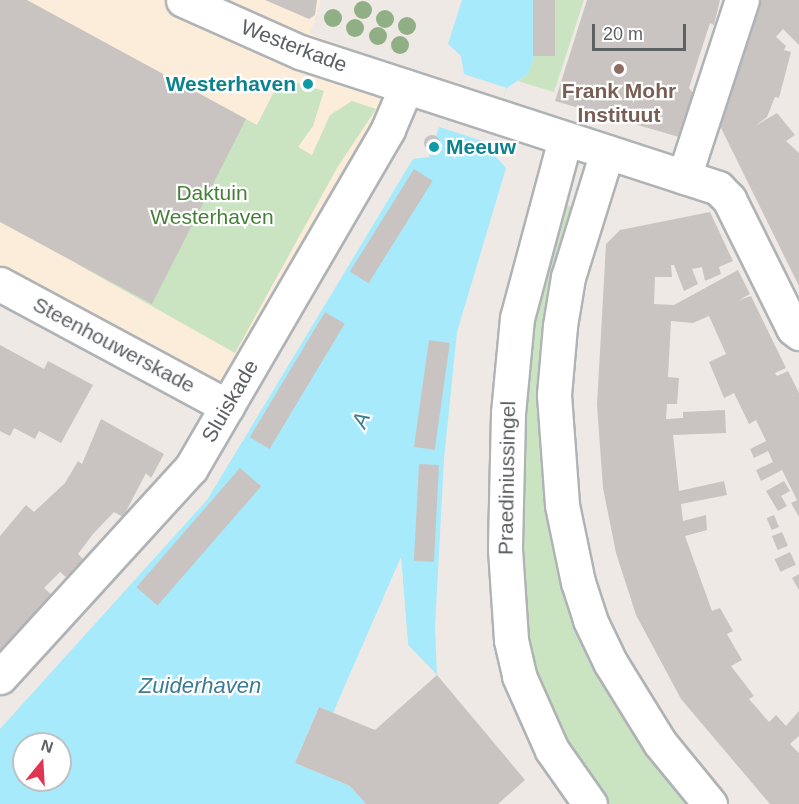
<!DOCTYPE html>
<html>
<head>
<meta charset="utf-8">
<style>
  body { margin:0 }
  #map { position:relative; width:799px; height:804px; overflow:hidden; background:#eee9e4; font-family:Helvetica,sans-serif }
  div>[style] { position:absolute }
  .commercial>* { inset:0; background:#fcecda }
  .green>* { inset:0; background:#cae4c1 }
  .water>* { inset:0; background:#a6eafb }
  .pier>* { inset:0; background:#eee9e4; transform-origin:0 0 }
  .building>* { inset:0; background:#c9c4c1; transform-origin:0 0 }
  .round { border-radius:50% }
  .roads { filter:drop-shadow(2px 0 #afb3b6) drop-shadow(-2px 0 #afb3b6) drop-shadow(0 2px #afb3b6) drop-shadow(0 -2px #afb3b6) }
  .minor>* { height:33px; margin:-16.5px; padding:0 16.5px; transform-origin:16.5px; border-radius:16.5px; background:#fff }
  .trees>* { width:18px; height:18px; margin:-9px; border-radius:50%; background:#91af85 }
  .dots>* { width:16px; height:16px; translate:-50% -50%; box-sizing:border-box; border:3px solid #fff; border-radius:50% }
  span { translate:-50% -50%; white-space:nowrap; text-align:center; line-height:1.15; -webkit-text-stroke:4.5px #fff; paint-order:stroke }
  .street-label { font-size:21px; color:#5c6164 }
  .culture-label { font-size:21px; color:#0d838f; font-weight:700 }
  .right { translate:-100% -50%; text-align:right }
  .left { translate:0 -50%; text-align:left }
  .education-label { font-size:21px; color:#785e54; font-weight:700 }
  .park-label { font-size:21px; color:#457f37 }
  .water-label { font-size:22px; color:#3c7b93; font-style:italic }
  .north { position:absolute; left:12px; top:732px; width:60px; height:60px; box-sizing:border-box; background:#fff; border:2px solid #bec0c1; border-radius:50%; rotate:18deg; font-size:16px; font-weight:700; line-height:24px; text-align:center; color:#5c6164 }
  .north::after { content:''; display:block; margin:auto; width:21px; height:27px; background:#e13651; clip-path:polygon(50% 0,100% 100%,50% 72%,0 100%) }
  .scale { position:absolute; left:592px; top:24px; width:94px; height:27px; box-sizing:border-box; border:3px solid #5c6164; border-top:0; padding-left:8px; font-size:18px; line-height:21px; white-space:nowrap; color:#5c6164; -webkit-text-stroke:4px #fff; paint-order:stroke }
</style>
</head>
<body>
<div id="map">
  <div class="commercial">
    <i style="clip-path:polygon(0 0,321px 0,310px 34px,402px 67px,394px 90px,222px 384px,0 265px)"></i>
  </div>
  <div class="green">
    <i style="clip-path:polygon(555px 0,584px 0,554px 92px,518px 81px,528px 74px)"></i>
    <i style="clip-path:polygon(281px 78px,324px 91px,313px 126px,298px 147px,312px 155px,330px 115px,352px 101px,376px 109px,337px 168px,235px 353px,77px 264px,176px 81px,257px 125px)"></i>
    <i style="clip-path:polygon(561px 204px,573px 207px,561px 545px,698px 804px,601px 804px,578px 773px,521px 638px,519px 370px)"></i>
  </div>
  <div class="water">
    <i style="clip-path:polygon(evenodd,462px 0,555px 0,528px 74px,507px 88px,489px 143px,488px 148px,506px 168px,457px 332px,444px 459px,435px 627px,437px 675px,408px 645px,401px 558px,333px 713px,319px 707px,295px 763px,350px 786px,366px 804px,0 804px,0 729px,207px 500px,413px 159px,429px 157px,439px 127px,446px 129px,464px 74px,461px 56px,448px 44px,462px 0,24px 744px,60px 744px,60px 780px,24px 780px,24px 744px)"></i>
  </div>
  <div class="pier">
    <i style="left:464px;top:74px;width:45px;height:58px;rotate:18deg"></i>
    <i style="clip-path:polygon(401px 557px,408px 645px,437px 675px,405px 647px,399px 569px,333px 713px)"></i>
  </div>
  <div class="building">
    <i style="clip-path:polygon(0 0,27px 0,246px 119px,152px 304px,0 222px)"></i>
    <i style="clip-path:polygon(265px 0,317px 0,315px 15px,309px 19px)"></i>
    <i style="left:533px;top:0;width:22px;height:56px"></i>
    <i style="clip-path:polygon(587px 0,720px 0,714px 25px,710px 23px,689px 88px,693px 93px,679px 137px,555px 101px)"></i>
    <i style="clip-path:polygon(759px 0,799px 0,799px 45px,783px 29px,776px 37px,786px 46px,784px 50px,791px 52px,779px 98px,775px 97px,767px 117px,755px 126px,777px 113px,795px 135px,786px 141px,799px 153px,799px 286px,720px 126px)"></i>
    <i class="round" style="left:424px;top:135px;width:16px;height:16px"></i>
    <i style="left:414px;top:169px;width:22px;height:121px;rotate:32deg"></i>
    <i style="clip-path:polygon(710px 212px,733px 261px,719px 267px,721px 274px,705px 281px,702px 267px,692px 269px,698px 284px,684px 291px,674px 265px,671px 265px,672px 277px,655px 277px,654px 304px,674px 305px,738px 270px,750px 294px,739px 300px,751px 296px,786px 368px,775px 373px,777px 376px,788px 371px,799px 393px,799px 517px,791px 503px,797px 500px,782px 470px,761px 481px,756px 470px,773px 462px,768px 451px,754px 458px,750px 449px,766px 441px,756px 420px,749px 424px,734px 393px,724px 398px,709px 362px,726px 354px,709px 316px,693px 323px,671px 321px,668px 377px,679px 378px,677px 404px,667px 404px,666px 419px,683px 418px,683px 412px,725px 410px,726px 433px,673px 435px,679px 491px,724px 481px,727px 495px,681px 504px,683px 521px,706px 515px,707px 530px,685px 536px,712px 611px,720px 608px,733px 631px,727px 634px,742px 660px,731px 666px,754px 696px,749px 699px,769px 722px,776px 715px,786px 726px,799px 711px,799px 736px,790px 744px,799px 753px,799px 804px,770px 804px,681px 699px,636px 615px,616px 553px,603px 488px,597px 405px,606px 244px,620px 230px)"></i>
    <i style="left:325px;top:312px;width:23px;height:146px;rotate:31deg"></i>
    <i style="left:429px;top:340px;width:21px;height:108px;rotate:8deg"></i>
    <i style="clip-path:polygon(0 345px,44px 369px,48px 361px,93px 385px,61px 443px,39px 431px,35px 439px,14px 428px,10px 436px,0 431px)"></i>
    <i style="clip-path:polygon(101px 419px,164px 454px,151px 478px,146px 473px,123px 517px,114px 512px,93px 534px,78px 554px,84px 560px,67px 578px,60px 572px,44px 588px,52px 595px,0 653px,0 536px,26px 505px,34px 512px,65px 483px,78px 461px,82px 464px)"></i>
    <i style="left:419px;top:464px;width:20px;height:97px;rotate:3deg"></i>
    <i style="left:240px;top:468px;width:28px;height:158px;rotate:41deg"></i>
    <i style="clip-path:polygon(784px 481px,790px 491px,781px 496px,787px 506px,778px 511px,766px 491px)"></i>
    <i style="left:774px;top:515px;width:13px;height:8px;rotate:67deg"></i>
    <i style="left:782px;top:532px;width:15px;height:11px;rotate:67deg"></i>
    <i style="left:790px;top:552px;width:14px;height:17px;rotate:65deg"></i>
    <i style="clip-path:polygon(799px 574px,799px 590px,792px 578px)"></i>
    <i style="clip-path:polygon(437px 675px,525px 780px,498px 804px,366px 804px,350px 786px,295px 763px,319px 707px,375px 730px)"></i>
  </div>
  <div class="roads">
    <div class="minor">
      <i style="left:183px;top:0;width:128px;rotate:24deg"></i>
      <i style="left:300px;top:52px;width:440px;rotate:18deg"></i>
      <i style="left:718px;top:188px;width:16px;rotate:45deg"></i>
      <i style="left:729px;top:199px;width:144px;rotate:63.6deg"></i>
      <i style="left:793px;top:328px;width:8px;rotate:40deg"></i>
      <i style="left:565px;top:139px;width:185px;rotate:105deg"></i>
      <i style="left:517px;top:318px;width:96px;rotate:95.4deg"></i>
      <i style="left:508px;top:414px;width:135px;rotate:91.3deg"></i>
      <i style="left:505px;top:549px;width:91px;rotate:86.2deg"></i>
      <i style="left:511px;top:640px;width:37px;rotate:77deg"></i>
      <i style="left:519px;top:676px;width:81px;rotate:66deg"></i>
      <i style="left:552px;top:750px;width:66px;rotate:54.9deg"></i>
      <i style="left:607px;top:152px;width:131px;rotate:107.3deg"></i>
      <i style="left:568px;top:277px;width:50px;rotate:99.3deg"></i>
      <i style="left:560px;top:326px;width:69px;rotate:95deg"></i>
      <i style="left:554px;top:395px;width:110px;rotate:85.8deg"></i>
      <i style="left:562px;top:505px;width:79px;rotate:78.3deg"></i>
      <i style="left:578px;top:582px;width:40px;rotate:72deg"></i>
      <i style="left:590px;top:620px;width:47px;rotate:64.5deg"></i>
      <i style="left:610px;top:662px;width:95px;rotate:58.3deg"></i>
      <i style="left:660px;top:743px;width:79px;rotate:50.7deg"></i>
      <i style="left:684px;top:177px;width:186px;rotate:-71.9deg"></i>
      <i style="left:0;top:284px;width:258px;rotate:28.3deg"></i>
      <i style="left:0;top:677px;width:283px;rotate:-47.6deg"></i>
      <i style="left:191px;top:468px;width:392px;rotate:-59.8deg"></i>
      <i style="left:388px;top:129px;width:46px;rotate:-66.8deg"></i>
    </div>
  </div>
  <div class="trees">
    <i style="left:363px;top:10px"></i>
    <i style="left:333px;top:18px"></i>
    <i style="left:385px;top:19px"></i>
    <i style="left:407px;top:26px"></i>
    <i style="left:355px;top:28px"></i>
    <i style="left:378px;top:36px"></i>
    <i style="left:400px;top:45px"></i>
  </div>
  <div class="dots">
    <i style="left:619px;top:69px;background:#8d6e63"></i>
    <i style="left:308px;top:84px;background:#0f9aa8"></i>
    <i style="left:434px;top:147px;background:#0f9aa8"></i>
  </div>
  <div class="street-label">
    <span style="left:294px;top:46px;rotate:21deg">Westerkade</span>
    <span style="left:114px;top:345px;rotate:28deg">Steenhouwerskade</span>
    <span style="left:230px;top:401px;rotate:-60deg">Sluiskade</span>
    <span style="left:507px;top:478px;rotate:-89deg">Praediniussingel</span>
  </div>
  <div class="culture-label">
    <span class="right" style="left:296px;top:84px">Westerhaven</span>
    <span class="left" style="left:446px;top:147px">Meeuw</span>
  </div>
  <div class="education-label">
    <span style="left:619px;top:103px">Frank Mohr<br>Instituut</span>
  </div>
  <div class="park-label">
    <span style="left:212px;top:205px">Daktuin<br>Westerhaven</span>
  </div>
  <div class="water-label">
    <span style="left:361px;top:420px;rotate:-68deg">A</span>
    <span style="left:200px;top:686px">Zuiderhaven</span>
  </div>
  <div class="north">N</div>
  <div class="scale">20 m</div>
</div>
</body>
</html>
